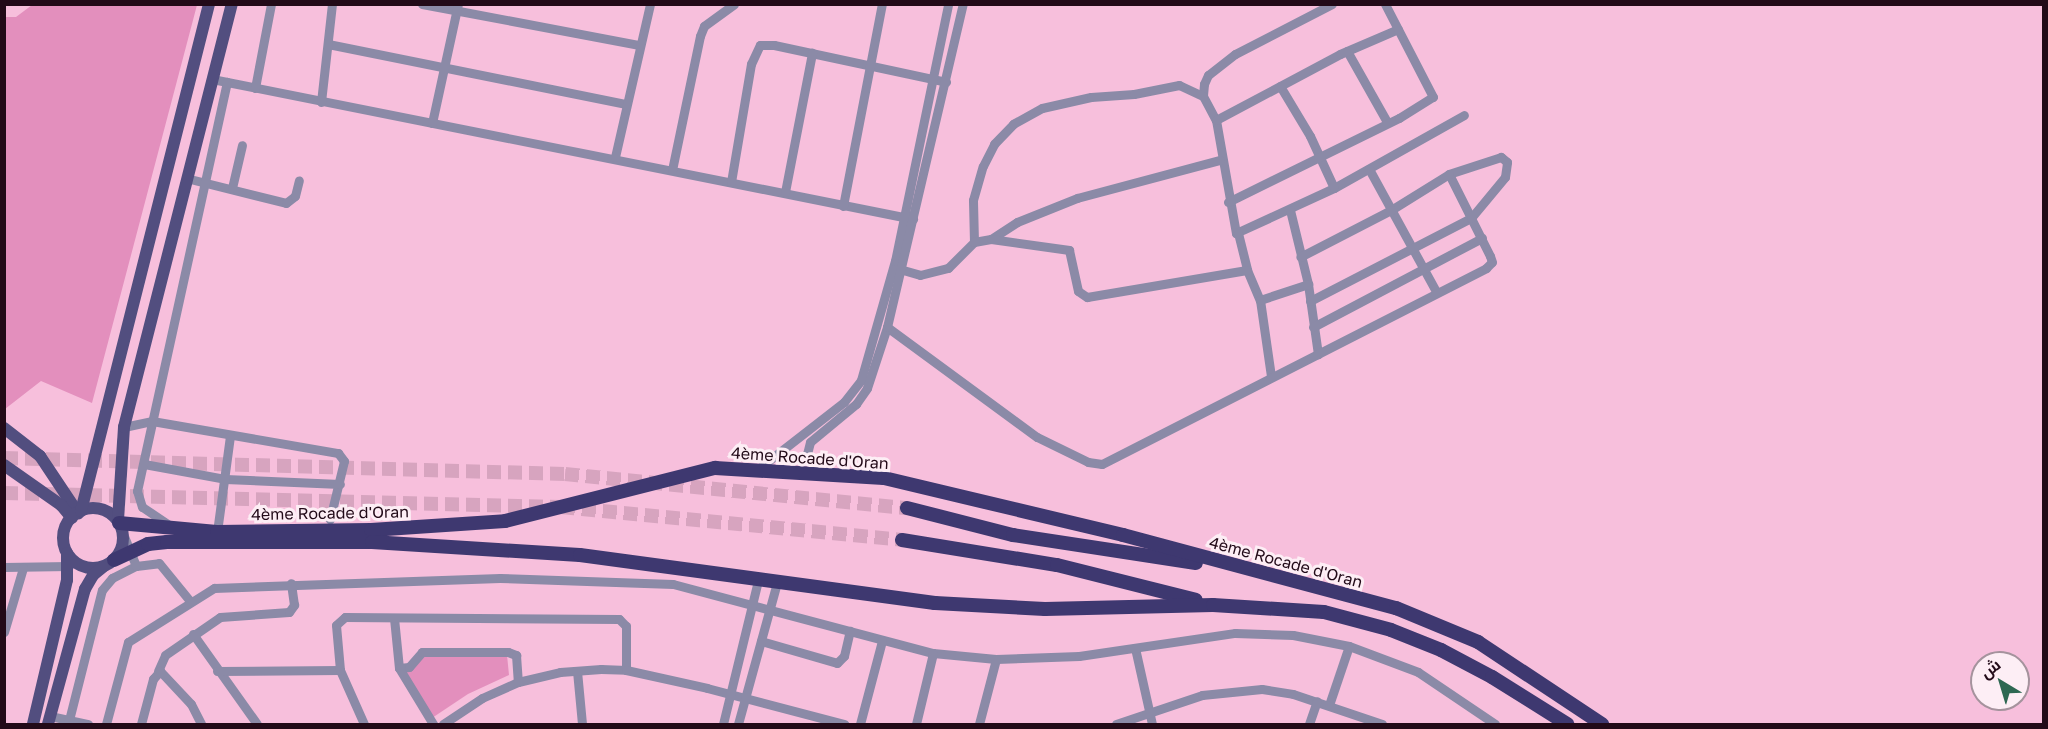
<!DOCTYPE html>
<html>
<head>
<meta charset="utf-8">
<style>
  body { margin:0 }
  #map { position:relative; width:2048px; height:729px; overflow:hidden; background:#f7bfdc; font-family:"Golos Text",Cairo,sans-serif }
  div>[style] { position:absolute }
  .green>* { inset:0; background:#e38fbd }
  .highway-tunnel>* { height:14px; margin-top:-7px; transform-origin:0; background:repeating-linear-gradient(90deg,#d7a4bf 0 14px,transparent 0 21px) }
  .minor>* { height:9px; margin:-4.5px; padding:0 4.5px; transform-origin:4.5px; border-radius:4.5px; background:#8b8aa7 }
  .major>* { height:12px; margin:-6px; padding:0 6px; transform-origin:6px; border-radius:6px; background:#524e7f }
  .major>.ring { margin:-6px; padding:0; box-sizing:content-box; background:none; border:12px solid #524e7f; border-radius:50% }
  .highway>* { height:14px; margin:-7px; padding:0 7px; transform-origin:7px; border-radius:7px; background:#3e3870 }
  span { translate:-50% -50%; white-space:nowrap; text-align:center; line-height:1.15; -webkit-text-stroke:6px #fdeef5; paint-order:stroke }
  .street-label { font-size:16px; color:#220a18 }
  .frame { position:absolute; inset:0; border:6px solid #220a18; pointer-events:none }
  .north { position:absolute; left:1970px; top:651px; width:60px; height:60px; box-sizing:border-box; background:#fdeef5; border:2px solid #a5939d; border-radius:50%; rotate:322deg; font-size:16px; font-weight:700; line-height:24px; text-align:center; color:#220a18 }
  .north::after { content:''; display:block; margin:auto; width:21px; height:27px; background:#2e6852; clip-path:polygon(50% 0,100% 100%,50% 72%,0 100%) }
</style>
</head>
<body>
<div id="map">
  <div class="green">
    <i style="clip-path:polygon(32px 5px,197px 5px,92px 403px,41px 381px,5px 409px,5px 17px,16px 17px)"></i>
    <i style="clip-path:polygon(417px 654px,507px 655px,509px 675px,468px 694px,432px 718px,404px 668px)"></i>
  </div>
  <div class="highway-tunnel">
    <i style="left:4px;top:458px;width:561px;rotate:1.63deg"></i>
    <i style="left:565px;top:474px;width:344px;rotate:5.7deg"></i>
    <i style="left:4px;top:493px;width:557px;rotate:1.44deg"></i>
    <i style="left:561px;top:507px;width:343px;rotate:5.5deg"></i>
  </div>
  <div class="minor">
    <i style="left:422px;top:4px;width:220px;rotate:10.7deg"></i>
    <i style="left:1332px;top:4px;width:109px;rotate:152.7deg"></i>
    <i style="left:1235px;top:54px;width:34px;rotate:142deg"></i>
    <i style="left:1208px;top:75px;width:10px;rotate:114deg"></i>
    <i style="left:1204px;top:84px;width:12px;rotate:95deg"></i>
    <i style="left:1203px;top:96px;width:27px;rotate:62deg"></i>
    <i style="left:1216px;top:120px;width:115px;rotate:80deg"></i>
    <i style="left:1236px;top:233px;width:108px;rotate:-24.7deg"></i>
    <i style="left:1334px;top:188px;width:149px;rotate:-29.3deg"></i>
    <i style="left:328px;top:44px;width:303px;rotate:11.4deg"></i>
    <i style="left:1347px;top:51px;width:81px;rotate:60.6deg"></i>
    <i style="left:212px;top:79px;width:715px;rotate:11.29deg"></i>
    <i style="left:1280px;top:86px;width:58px;rotate:59deg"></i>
    <i style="left:1310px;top:136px;width:57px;rotate:65.2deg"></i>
    <i style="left:255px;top:88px;width:86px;rotate:-79.2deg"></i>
    <i style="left:321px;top:102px;width:99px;rotate:-83.6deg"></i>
    <i style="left:1216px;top:120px;width:140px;rotate:-28deg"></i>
    <i style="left:1340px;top:54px;width:63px;rotate:-23.3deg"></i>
    <i style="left:432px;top:123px;width:122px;rotate:-77.7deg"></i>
    <i style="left:615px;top:157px;width:157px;rotate:-77.1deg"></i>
    <i style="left:1369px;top:169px;width:141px;rotate:61.3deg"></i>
    <i style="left:672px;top:170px;width:137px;rotate:-78.2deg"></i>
    <i style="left:700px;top:36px;width:11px;rotate:-68deg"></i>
    <i style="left:704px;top:26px;width:37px;rotate:-36deg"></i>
    <i style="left:186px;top:178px;width:103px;rotate:14deg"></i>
    <i style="left:286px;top:203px;width:11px;rotate:-38deg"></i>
    <i style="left:295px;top:196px;width:16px;rotate:-76deg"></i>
    <i style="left:731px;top:182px;width:120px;rotate:-80.4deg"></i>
    <i style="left:751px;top:64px;width:21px;rotate:-65deg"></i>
    <i style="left:760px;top:45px;width:14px"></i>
    <i style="left:774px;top:45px;width:176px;rotate:12.1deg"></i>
    <i style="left:232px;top:188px;width:44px;rotate:-76.9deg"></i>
    <i style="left:785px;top:192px;width:142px;rotate:-79deg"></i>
    <i style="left:1228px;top:202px;width:191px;rotate:-26.2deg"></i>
    <i style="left:1399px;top:118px;width:40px;rotate:-32deg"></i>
    <i style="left:1433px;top:97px;width:105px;rotate:-117.3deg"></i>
    <i style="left:843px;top:206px;width:206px;rotate:-79.1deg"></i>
    <i style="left:1290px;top:210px;width:76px;rotate:76.3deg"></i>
    <i style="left:1308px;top:284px;width:71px;rotate:81.9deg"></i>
    <i style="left:1238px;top:233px;width:38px;rotate:76deg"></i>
    <i style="left:1247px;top:270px;width:33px;rotate:67deg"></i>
    <i style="left:1260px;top:300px;width:77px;rotate:81.8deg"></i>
    <i style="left:991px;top:239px;width:31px;rotate:-33deg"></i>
    <i style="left:1017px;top:222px;width:65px;rotate:-21.8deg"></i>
    <i style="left:1077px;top:198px;width:148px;rotate:-14.9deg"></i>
    <i style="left:974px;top:242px;width:42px;rotate:-91.4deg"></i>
    <i style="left:973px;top:200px;width:35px;rotate:-74deg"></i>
    <i style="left:983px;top:166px;width:25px;rotate:-63deg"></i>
    <i style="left:994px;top:144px;width:28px;rotate:-46deg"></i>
    <i style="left:1013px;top:124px;width:33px;rotate:-29deg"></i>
    <i style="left:1042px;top:108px;width:50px;rotate:-12.7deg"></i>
    <i style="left:1091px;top:97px;width:43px;rotate:-4deg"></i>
    <i style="left:1134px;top:94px;width:46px;rotate:-11.3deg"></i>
    <i style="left:1179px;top:85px;width:26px;rotate:25deg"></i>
    <i style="left:896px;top:268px;width:25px;rotate:16deg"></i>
    <i style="left:920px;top:275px;width:29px;rotate:-14deg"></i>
    <i style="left:948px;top:268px;width:37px;rotate:-45deg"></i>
    <i style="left:974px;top:242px;width:17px;rotate:-10deg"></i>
    <i style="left:991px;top:239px;width:79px;rotate:8deg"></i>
    <i style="left:1069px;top:250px;width:42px;rotate:77.6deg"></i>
    <i style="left:1078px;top:291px;width:11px;rotate:34deg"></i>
    <i style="left:1087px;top:297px;width:162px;rotate:-9.6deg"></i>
    <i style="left:1260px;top:300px;width:51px;rotate:-18.4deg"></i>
    <i style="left:1310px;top:301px;width:181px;rotate:-27.3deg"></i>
    <i style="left:1471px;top:218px;width:49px;rotate:-116.6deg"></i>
    <i style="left:887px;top:327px;width:186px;rotate:36.3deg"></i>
    <i style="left:1037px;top:437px;width:57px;rotate:26.1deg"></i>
    <i style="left:1088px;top:462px;width:14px;rotate:8deg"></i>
    <i style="left:1102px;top:464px;width:431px;rotate:-27deg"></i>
    <i style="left:1486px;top:268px;width:8px;rotate:-45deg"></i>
    <i style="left:1492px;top:262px;width:6px;rotate:-108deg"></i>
    <i style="left:1490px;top:256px;width:42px;rotate:-116.6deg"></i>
    <i style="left:1471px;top:218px;width:53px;rotate:-50.3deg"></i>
    <i style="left:1505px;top:177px;width:15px;rotate:-82deg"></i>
    <i style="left:1507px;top:162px;width:8px;rotate:-140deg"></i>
    <i style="left:1501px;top:157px;width:55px;rotate:161.9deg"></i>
    <i style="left:1449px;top:174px;width:68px;rotate:148.2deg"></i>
    <i style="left:1391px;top:210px;width:102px;rotate:152.7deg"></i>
    <i style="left:1313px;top:327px;width:191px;rotate:-27.8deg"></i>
    <i style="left:124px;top:427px;width:29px;rotate:-12deg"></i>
    <i style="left:152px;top:421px;width:189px;rotate:9.8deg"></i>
    <i style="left:338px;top:453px;width:10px;rotate:53deg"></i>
    <i style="left:344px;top:461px;width:60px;rotate:103.6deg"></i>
    <i style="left:144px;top:464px;width:82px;rotate:10.5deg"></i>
    <i style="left:225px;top:479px;width:115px;rotate:2.5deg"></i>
    <i style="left:758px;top:469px;width:109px;rotate:-37.9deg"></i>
    <i style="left:844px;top:402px;width:28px;rotate:-52deg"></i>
    <i style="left:861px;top:380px;width:124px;rotate:-74.1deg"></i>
    <i style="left:895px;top:261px;width:262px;rotate:-78.3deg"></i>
    <i style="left:819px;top:472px;width:22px;rotate:-124deg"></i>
    <i style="left:807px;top:454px;width:12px;rotate:-76deg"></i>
    <i style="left:810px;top:442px;width:60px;rotate:-39.6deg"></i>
    <i style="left:856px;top:404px;width:19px;rotate:-55deg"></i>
    <i style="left:867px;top:388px;width:64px;rotate:-71.8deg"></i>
    <i style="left:887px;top:327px;width:332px;rotate:-76.8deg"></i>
    <i style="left:169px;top:525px;width:32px;rotate:-146deg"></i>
    <i style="left:142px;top:507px;width:17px;rotate:-107deg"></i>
    <i style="left:137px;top:491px;width:419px;rotate:-77.6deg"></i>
    <i style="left:217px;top:532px;width:97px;rotate:-82.3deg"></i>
    <i style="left:136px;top:566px;width:23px;rotate:-7deg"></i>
    <i style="left:159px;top:563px;width:49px;rotate:50.8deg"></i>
    <i style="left:4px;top:567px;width:65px;rotate:-0.9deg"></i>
    <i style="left:394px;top:618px;width:50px;rotate:84.3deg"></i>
    <i style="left:399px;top:668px;width:66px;rotate:58.7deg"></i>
    <i style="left:4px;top:632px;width:67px;rotate:-73.5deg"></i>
    <i style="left:193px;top:634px;width:110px;rotate:54.6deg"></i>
    <i style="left:761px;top:641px;width:79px;rotate:16.1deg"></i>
    <i style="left:837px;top:663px;width:10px;rotate:-45deg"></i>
    <i style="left:844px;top:656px;width:26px;rotate:-77deg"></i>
    <i style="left:1135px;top:648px;width:78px;rotate:77.4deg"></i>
    <i style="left:399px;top:668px;width:10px;rotate:-6deg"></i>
    <i style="left:409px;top:667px;width:20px;rotate:-49deg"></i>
    <i style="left:422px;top:652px;width:86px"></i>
    <i style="left:508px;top:652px;width:9px;rotate:21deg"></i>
    <i style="left:516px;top:655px;width:27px;rotate:86deg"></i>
    <i style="left:158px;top:671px;width:17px;rotate:-66deg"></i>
    <i style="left:165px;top:655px;width:67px;rotate:-34.6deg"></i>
    <i style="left:220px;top:617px;width:69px;rotate:-4.1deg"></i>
    <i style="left:289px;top:612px;width:9px;rotate:-54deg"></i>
    <i style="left:294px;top:605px;width:22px;rotate:-98deg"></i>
    <i style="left:217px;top:671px;width:123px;rotate:-0.5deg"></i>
    <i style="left:577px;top:671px;width:53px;rotate:84.6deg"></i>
    <i style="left:1329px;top:705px;width:62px;rotate:-71.3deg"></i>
    <i style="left:50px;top:716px;width:39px;rotate:12deg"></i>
    <i style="left:68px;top:724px;width:138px;rotate:-75.8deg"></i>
    <i style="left:102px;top:590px;width:16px;rotate:-50deg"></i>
    <i style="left:112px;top:578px;width:27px;rotate:-27deg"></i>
    <i style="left:136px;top:566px;width:35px;rotate:-112deg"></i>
    <i style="left:106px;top:724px;width:85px;rotate:-75deg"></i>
    <i style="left:128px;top:642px;width:102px;rotate:-32.1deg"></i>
    <i style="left:214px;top:588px;width:286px;rotate:-2deg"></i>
    <i style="left:500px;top:578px;width:173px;rotate:2deg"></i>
    <i style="left:673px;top:584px;width:269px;rotate:14.9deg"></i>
    <i style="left:933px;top:653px;width:63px;rotate:5.4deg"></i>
    <i style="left:996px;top:659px;width:83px;rotate:-2.1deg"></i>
    <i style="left:1079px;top:656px;width:158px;rotate:-8.4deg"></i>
    <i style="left:1235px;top:633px;width:58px;rotate:2deg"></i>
    <i style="left:1293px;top:635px;width:57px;rotate:11.1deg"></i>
    <i style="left:1349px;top:646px;width:74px;rotate:20.6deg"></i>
    <i style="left:1418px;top:672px;width:93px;rotate:34deg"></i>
    <i style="left:141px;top:724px;width:47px;rotate:-75.1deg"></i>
    <i style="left:153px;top:679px;width:11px;rotate:-49deg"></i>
    <i style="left:160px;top:671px;width:45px;rotate:46.8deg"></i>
    <i style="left:191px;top:704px;width:22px;rotate:63deg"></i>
    <i style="left:364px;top:724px;width:59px;rotate:-114deg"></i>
    <i style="left:340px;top:670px;width:45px;rotate:-95.1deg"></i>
    <i style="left:336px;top:625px;width:12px;rotate:-42deg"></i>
    <i style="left:345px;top:617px;width:274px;rotate:0.4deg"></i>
    <i style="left:619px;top:619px;width:10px;rotate:45deg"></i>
    <i style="left:626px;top:626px;width:44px;rotate:90deg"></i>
    <i style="left:443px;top:724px;width:47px;rotate:-33.7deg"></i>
    <i style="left:482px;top:698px;width:39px;rotate:-24deg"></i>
    <i style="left:518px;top:682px;width:43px;rotate:-13.4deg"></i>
    <i style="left:560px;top:672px;width:41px;rotate:-4.2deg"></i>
    <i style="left:601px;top:669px;width:25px;rotate:2deg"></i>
    <i style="left:626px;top:670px;width:83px;rotate:12.5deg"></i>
    <i style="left:707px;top:688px;width:142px;rotate:14.7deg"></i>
    <i style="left:723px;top:724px;width:148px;rotate:-76.3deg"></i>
    <i style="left:738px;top:724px;width:147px;rotate:-74.6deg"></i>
    <i style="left:860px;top:724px;width:86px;rotate:-75.2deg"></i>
    <i style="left:916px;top:724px;width:73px;rotate:-76.5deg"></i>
    <i style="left:979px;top:724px;width:67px;rotate:-75.3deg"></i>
    <i style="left:1116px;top:724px;width:91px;rotate:-18.6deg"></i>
    <i style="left:1202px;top:695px;width:60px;rotate:-5.7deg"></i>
    <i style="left:1262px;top:689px;width:31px;rotate:9deg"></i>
    <i style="left:1293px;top:694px;width:94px;rotate:18.6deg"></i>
    <i style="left:1309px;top:724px;width:24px;rotate:-71deg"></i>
  </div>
  <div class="major">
    <i style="left:4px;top:428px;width:46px;rotate:37.9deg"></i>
    <i style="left:40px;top:456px;width:69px;rotate:56.3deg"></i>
    <i style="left:4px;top:465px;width:70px;rotate:35.1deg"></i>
    <i style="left:61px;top:505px;width:17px;rotate:50deg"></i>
    <i class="ring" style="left:63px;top:508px;width:48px;height:48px"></i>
    <i style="left:81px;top:511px;width:523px;rotate:-75.83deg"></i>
    <i style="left:118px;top:520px;width:93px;rotate:-86.3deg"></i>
    <i style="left:124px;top:427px;width:437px;rotate:-75.7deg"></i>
    <i style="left:33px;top:724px;width:148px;rotate:-76.7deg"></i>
    <i style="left:67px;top:580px;width:27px;rotate:-90deg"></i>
    <i style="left:48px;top:724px;width:140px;rotate:-74.7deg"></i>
    <i style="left:85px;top:589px;width:16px;rotate:-60deg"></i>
    <i style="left:93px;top:575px;width:13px;rotate:-39deg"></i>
  </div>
  <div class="highway">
    <i style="left:907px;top:508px;width:109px;rotate:14.3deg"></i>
    <i style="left:1013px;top:535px;width:185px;rotate:8.7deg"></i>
    <i style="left:119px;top:523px;width:98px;rotate:5.2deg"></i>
    <i style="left:217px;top:532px;width:154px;rotate:-0.7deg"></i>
    <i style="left:371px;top:530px;width:134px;rotate:-3.8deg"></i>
    <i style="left:505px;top:521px;width:217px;rotate:-14.2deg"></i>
    <i style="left:715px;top:468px;width:169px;rotate:3.4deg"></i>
    <i style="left:884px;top:478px;width:246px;rotate:13.4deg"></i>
    <i style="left:1123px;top:535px;width:283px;rotate:15deg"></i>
    <i style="left:1396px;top:608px;width:89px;rotate:22.5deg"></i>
    <i style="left:1478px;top:642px;width:149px;rotate:33.5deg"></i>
    <i style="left:902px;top:540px;width:157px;rotate:9.2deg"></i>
    <i style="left:1057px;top:565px;width:143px;rotate:14.1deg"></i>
    <i style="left:114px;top:560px;width:38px;rotate:-25deg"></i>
    <i style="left:148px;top:544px;width:19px;rotate:-6deg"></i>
    <i style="left:167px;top:542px;width:205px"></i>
    <i style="left:372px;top:542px;width:208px;rotate:3.6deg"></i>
    <i style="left:580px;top:555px;width:358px;rotate:7.7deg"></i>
    <i style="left:935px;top:603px;width:110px;rotate:3.1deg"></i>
    <i style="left:1045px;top:609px;width:168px;rotate:-1.4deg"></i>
    <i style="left:1213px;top:605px;width:111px;rotate:3.6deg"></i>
    <i style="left:1324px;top:612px;width:69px;rotate:15deg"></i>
    <i style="left:1391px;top:630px;width:54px;rotate:21.8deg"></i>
    <i style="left:1441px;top:650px;width:58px;rotate:27.9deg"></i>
    <i style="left:1492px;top:677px;width:89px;rotate:32.1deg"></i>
  </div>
  <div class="street-label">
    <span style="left:810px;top:458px;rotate:4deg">4ème Rocade d'Oran</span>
    <span style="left:330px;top:513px;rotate:-1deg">4ème Rocade d'Oran</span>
    <span style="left:1286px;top:562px;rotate:15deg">4ème Rocade d'Oran</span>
  </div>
  <div class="frame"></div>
  <div class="north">ش</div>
</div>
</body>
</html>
